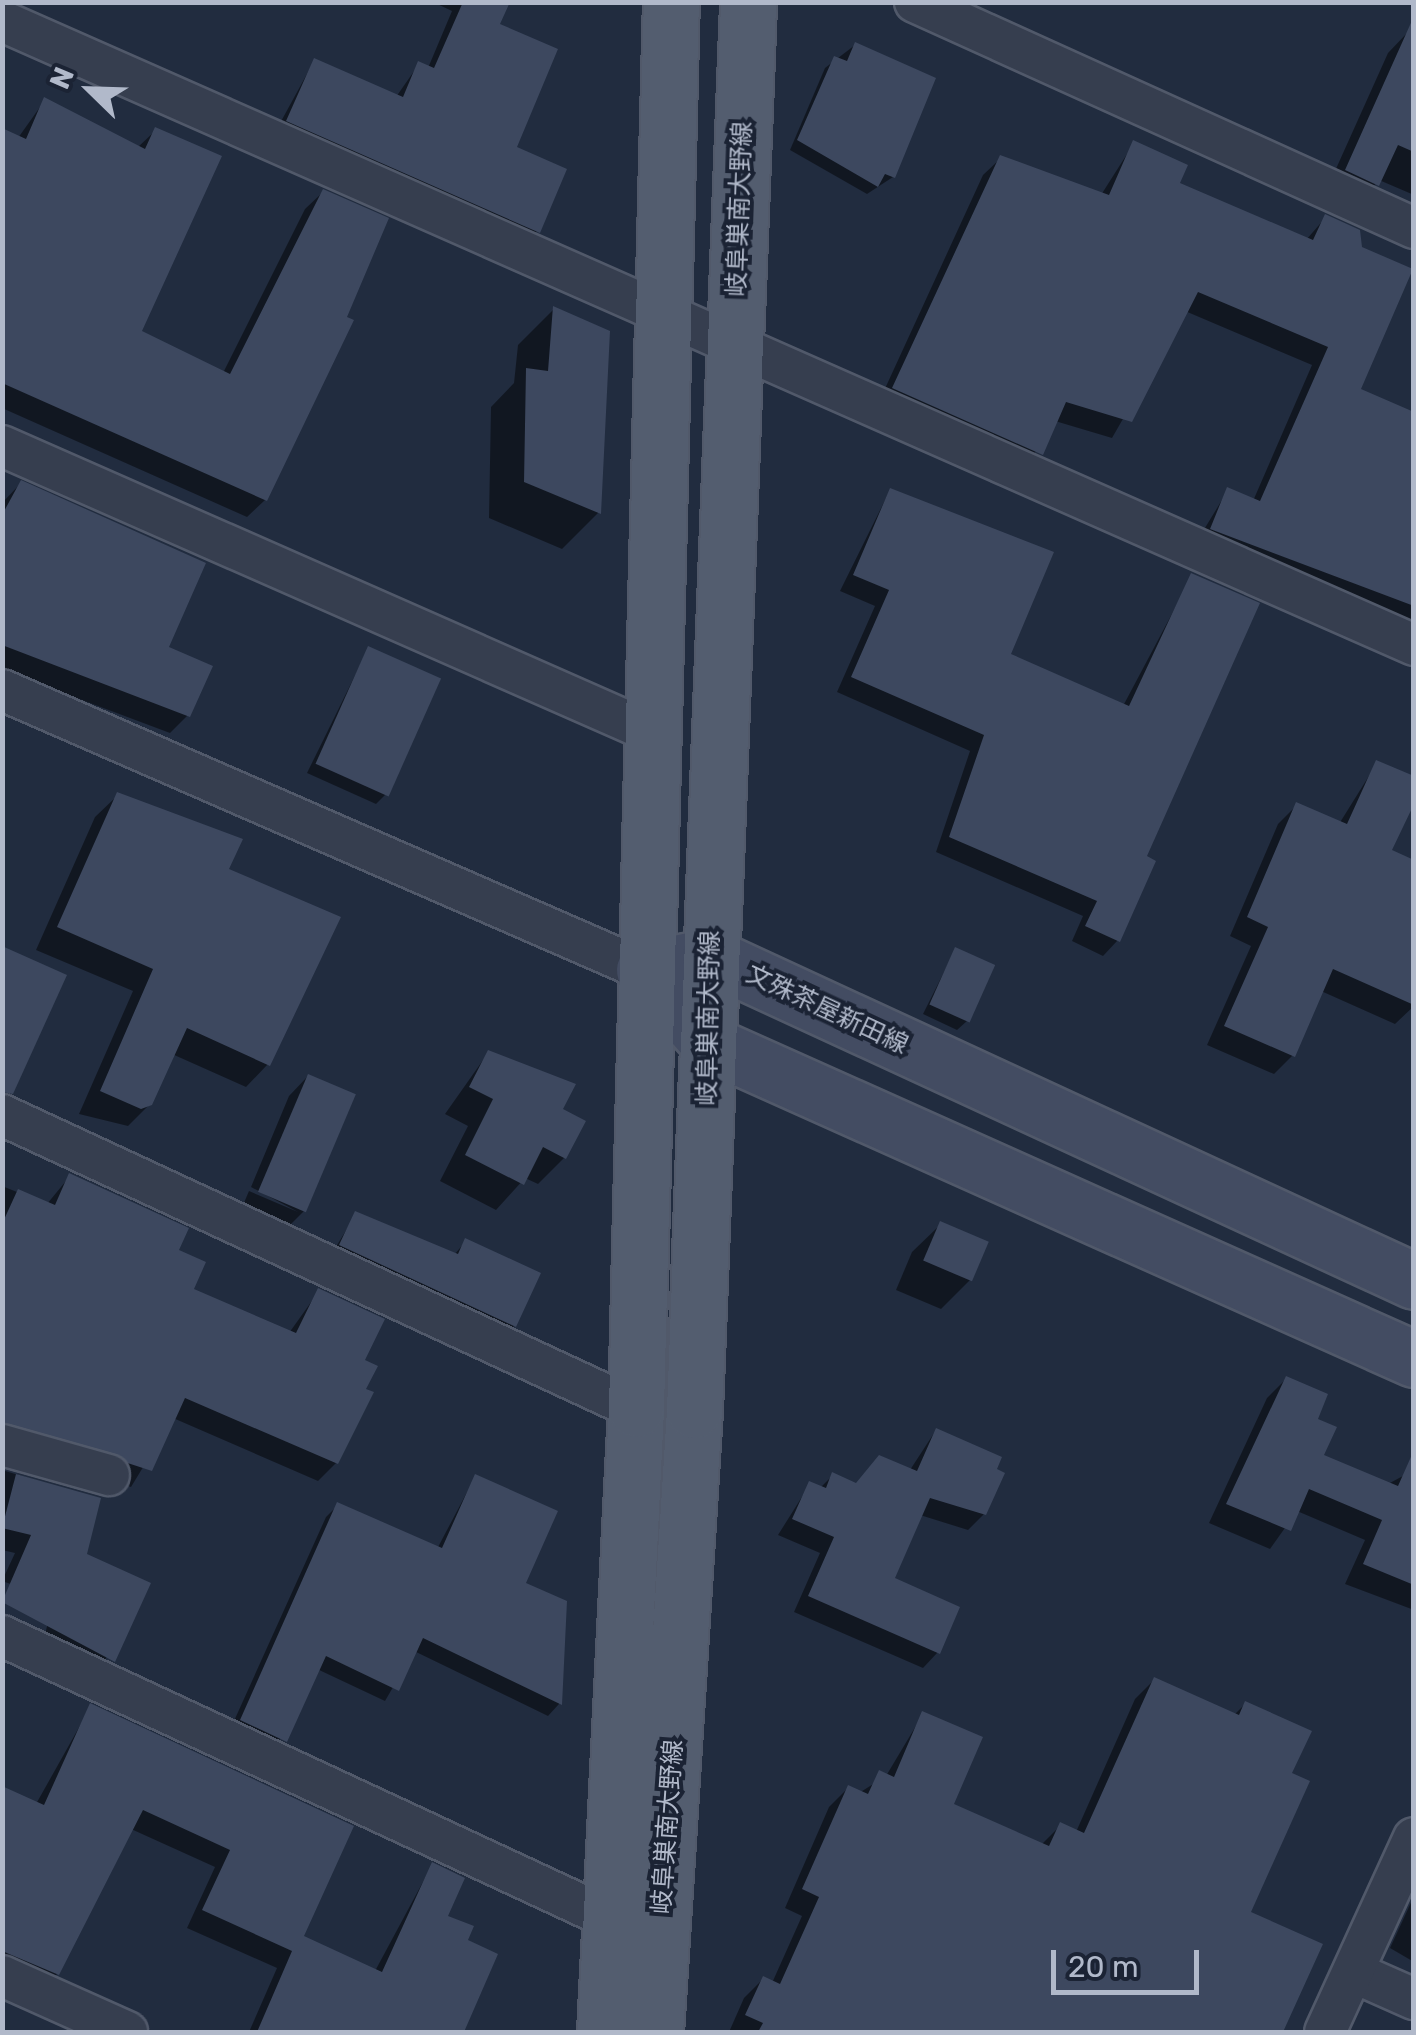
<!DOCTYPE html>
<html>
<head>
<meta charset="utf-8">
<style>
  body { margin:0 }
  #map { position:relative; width:1416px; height:2035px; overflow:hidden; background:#212c3f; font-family:Rubik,"Noto Sans JP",sans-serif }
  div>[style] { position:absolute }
  .shadow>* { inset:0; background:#0007 }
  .building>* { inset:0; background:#3d485f; transform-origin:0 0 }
  .roads { filter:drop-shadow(2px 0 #51596a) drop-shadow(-2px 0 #51596a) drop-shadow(0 2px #51596a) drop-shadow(0 -2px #51596a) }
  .street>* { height:40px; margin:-20px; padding:0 20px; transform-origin:20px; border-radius:20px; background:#363e4f }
  .secondary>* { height:55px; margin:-27.5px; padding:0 27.5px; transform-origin:27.5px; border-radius:27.5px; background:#434c62 }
  .primary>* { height:55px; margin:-27.5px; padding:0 27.5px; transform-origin:27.5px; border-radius:27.5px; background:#535d6f }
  span { translate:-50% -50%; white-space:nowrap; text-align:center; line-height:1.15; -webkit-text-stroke:8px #1b2334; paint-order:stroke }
  .street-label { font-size:25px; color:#b1b9ca }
  .frame { position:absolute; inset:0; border:5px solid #b1b9ca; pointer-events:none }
  .north { position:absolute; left:40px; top:40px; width:100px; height:100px; -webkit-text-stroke:8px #1b2334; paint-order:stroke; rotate:293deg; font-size:28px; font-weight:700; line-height:40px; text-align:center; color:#b1b9ca }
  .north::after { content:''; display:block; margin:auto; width:35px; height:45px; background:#b1b9ca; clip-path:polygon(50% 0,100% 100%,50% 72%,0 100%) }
  .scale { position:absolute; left:1051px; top:1950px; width:148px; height:45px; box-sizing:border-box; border:5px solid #b1b9ca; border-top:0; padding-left:12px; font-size:30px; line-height:35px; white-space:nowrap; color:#b1b9ca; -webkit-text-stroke:8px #1b2334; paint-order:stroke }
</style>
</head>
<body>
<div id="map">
  <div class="shadow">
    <i style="clip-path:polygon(433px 2px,507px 2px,497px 25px,513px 149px,537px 231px,523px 246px,273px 136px,314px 61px,396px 97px,419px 64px,428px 68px,452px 11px)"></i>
    <i style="clip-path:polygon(1408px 32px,1414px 195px,1379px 180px,1357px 205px,1326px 191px,1388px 53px)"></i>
    <i style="clip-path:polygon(855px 45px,893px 177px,867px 194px,790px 150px,825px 68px)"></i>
    <i style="clip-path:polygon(45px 100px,137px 148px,156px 130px,139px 332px,223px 373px,305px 209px,323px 192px,265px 500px,247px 517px,2px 408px,2px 131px,18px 138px)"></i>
    <i style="clip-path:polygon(1134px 143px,1176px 185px,1306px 240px,1326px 217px,1358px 391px,1414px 485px,1414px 630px,1194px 546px,1228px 490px,1253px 501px,1312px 365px,1185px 311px,1112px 438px,1055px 421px,1023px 471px,877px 406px,983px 175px,1001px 158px,1101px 195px)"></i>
    <i style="clip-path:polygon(554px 309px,607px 332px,598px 513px,562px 549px,489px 518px,491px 407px,514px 383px,518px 345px)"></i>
    <i style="clip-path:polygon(21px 483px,166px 648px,188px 715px,170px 733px,2px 670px,2px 503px)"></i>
    <i style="clip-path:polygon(890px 490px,1007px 655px,1123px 706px,1192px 576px,1144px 858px,1118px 940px,1103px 956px,1072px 941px,1083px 916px,936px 852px,970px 751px,837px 692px,875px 606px,840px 591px)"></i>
    <i style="clip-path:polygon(368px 649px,385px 795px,376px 804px,307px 773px)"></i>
    <i style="clip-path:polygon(1377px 763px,1389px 851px,1414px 862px,1414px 1006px,1395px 1024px,1321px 991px,1293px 1055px,1274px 1074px,1207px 1045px,1251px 946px,1230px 936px,1278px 824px,1297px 805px,1339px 824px)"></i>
    <i style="clip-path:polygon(118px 795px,226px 870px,268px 1064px,246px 1087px,172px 1054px,150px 1104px,128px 1126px,79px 1114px,133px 991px,36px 950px,95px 817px)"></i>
    <i style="clip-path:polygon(955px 950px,967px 1021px,957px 1030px,923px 1014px)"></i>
    <i style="clip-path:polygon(488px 1053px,572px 1085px,560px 1110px,564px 1158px,538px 1184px,525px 1178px,496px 1210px,440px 1181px,468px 1126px,445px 1114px)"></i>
    <i style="clip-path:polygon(308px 1076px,304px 1211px,284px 1231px,240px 1212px,249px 1191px,298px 1212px,251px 1187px,289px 1096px)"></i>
    <i style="clip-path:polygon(70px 1176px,176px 1251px,191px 1291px,289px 1333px,319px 1291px,362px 1361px,336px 1463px,318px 1481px,173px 1418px,131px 1487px,2px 1444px,2px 1186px,47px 1204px)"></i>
    <i style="clip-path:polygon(356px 1214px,454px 1255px,466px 1241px,514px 1326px,505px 1335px,331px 1255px)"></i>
    <i style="clip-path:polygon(941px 1224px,970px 1280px,941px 1309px,896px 1290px,912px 1252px)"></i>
    <i style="clip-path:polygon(1286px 1379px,1315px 1420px,1321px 1456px,1388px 1484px,1414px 1470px,1414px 1610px,1345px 1584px,1365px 1540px,1297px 1511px,1270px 1549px,1209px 1523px,1267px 1398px)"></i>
    <i style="clip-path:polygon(936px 1430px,984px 1514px,968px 1530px,920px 1515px,892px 1579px,938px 1652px,923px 1668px,794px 1612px,820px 1553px,778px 1535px,810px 1484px,820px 1488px,833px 1475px,854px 1485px,910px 1470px)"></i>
    <i style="clip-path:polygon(2px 1470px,98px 1499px,84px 1555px,147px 1584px,95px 1678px,42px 1646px,54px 1599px,2px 1581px,15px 1553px,2px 1550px)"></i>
    <i style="clip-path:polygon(475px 1477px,522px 1584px,564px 1602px,559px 1704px,548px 1716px,414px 1651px,385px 1701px,317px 1669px,273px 1752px,229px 1732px,326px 1517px,338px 1505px,437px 1549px)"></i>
    <i style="clip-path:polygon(1154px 1680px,1234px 1715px,1245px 1704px,1289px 1775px,1248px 1913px,1319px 1945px,1280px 2032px,729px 2032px,744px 1998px,763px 1979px,772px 1983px,802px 1916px,785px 1908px,829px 1807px,848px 1788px,859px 1793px,886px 1776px,923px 1714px,951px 1805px,1041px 1845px,1061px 1825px,1076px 1832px,1135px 1699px)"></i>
    <i style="clip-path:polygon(91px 1706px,351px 1827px,301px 1937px,375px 1971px,432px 1865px,445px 1917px,465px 1941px,495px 1955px,461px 2032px,249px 2032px,277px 1968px,187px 1928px,215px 1867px,131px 1829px,57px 1974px,40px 1991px,2px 1975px,2px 1789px,36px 1804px)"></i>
    <i style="clip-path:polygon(1414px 1896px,1414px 1962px,1390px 1948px)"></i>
  </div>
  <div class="building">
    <i style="clip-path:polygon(463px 2px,510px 2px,500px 24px,558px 49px,517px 147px,567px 169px,540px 233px,286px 121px,314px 58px,403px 97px,418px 61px,434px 68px)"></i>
    <i style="clip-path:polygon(1414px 16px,1414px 152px,1398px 145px,1379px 186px,1345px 170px)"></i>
    <i style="clip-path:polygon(855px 42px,936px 78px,895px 178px,885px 174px,878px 187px,797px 140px,834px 56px,847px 61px)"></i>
    <i style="clip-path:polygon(44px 97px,145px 149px,155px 127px,222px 156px,142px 331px,230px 374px,323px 189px,389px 218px,347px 317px,354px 320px,267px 501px,2px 383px,2px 128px,26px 139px)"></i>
    <i style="clip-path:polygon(1133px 140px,1188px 165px,1180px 183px,1313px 240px,1325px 214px,1360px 230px,1362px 247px,1413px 269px,1361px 389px,1414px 412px,1414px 606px,1210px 529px,1227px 487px,1260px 501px,1328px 347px,1198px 292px,1132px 422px,1066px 402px,1043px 455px,892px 388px,1000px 155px,1109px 195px)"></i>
    <i style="clip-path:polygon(553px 306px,610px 331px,601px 514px,524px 482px,526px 368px,548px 371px)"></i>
    <i style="clip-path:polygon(21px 480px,206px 563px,169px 647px,213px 666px,190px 717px,2px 645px,2px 515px)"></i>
    <i style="clip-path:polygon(890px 488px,1054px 552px,1011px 654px,1129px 706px,1191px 573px,1260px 603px,1147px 856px,1156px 861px,1120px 942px,1085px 926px,1097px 901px,949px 837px,984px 735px,851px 677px,889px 590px,853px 575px)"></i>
    <i style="left:368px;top:646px;width:80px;height:129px;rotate:24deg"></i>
    <i style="clip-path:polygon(1376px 760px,1414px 776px,1414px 804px,1392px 850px,1414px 860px,1414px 1005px,1333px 969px,1295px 1057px,1224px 1026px,1268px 927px,1247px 917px,1296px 802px,1347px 824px)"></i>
    <i style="clip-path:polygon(117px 792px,243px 839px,229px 869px,341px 917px,270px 1066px,187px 1028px,152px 1105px,141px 1109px,100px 1091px,153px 969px,57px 927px)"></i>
    <i style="clip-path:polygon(2px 946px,67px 975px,13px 1094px,2px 1092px)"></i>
    <i style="left:955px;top:947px;width:44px;height:63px;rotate:24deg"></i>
    <i style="clip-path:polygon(488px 1050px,576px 1084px,563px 1109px,586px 1121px,566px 1159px,543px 1147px,524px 1185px,465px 1155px,493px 1099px,469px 1087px)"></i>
    <i style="left:308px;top:1074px;width:52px;height:128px;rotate:23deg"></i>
    <i style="clip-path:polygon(69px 1173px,189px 1228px,179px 1250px,206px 1262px,194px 1289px,296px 1333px,318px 1288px,385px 1319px,365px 1360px,378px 1366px,366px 1389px,374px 1392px,338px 1464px,185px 1398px,152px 1471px,2px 1422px,2px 1224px,18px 1189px,55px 1205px)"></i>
    <i style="clip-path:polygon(355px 1211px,458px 1254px,465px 1238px,541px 1273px,516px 1327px,339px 1245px)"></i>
    <i style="left:940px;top:1221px;width:53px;height:43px;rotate:23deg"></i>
    <i style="clip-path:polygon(1286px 1376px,1328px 1394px,1318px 1419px,1337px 1427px,1324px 1455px,1398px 1486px,1414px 1450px,1414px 1585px,1363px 1564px,1382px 1520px,1309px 1489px,1291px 1531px,1226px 1504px)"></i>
    <i style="clip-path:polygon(936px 1428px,1002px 1457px,997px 1469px,1005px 1473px,986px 1515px,930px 1498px,895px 1578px,960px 1607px,940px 1654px,808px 1596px,834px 1537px,792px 1519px,809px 1481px,826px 1488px,832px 1472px,856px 1483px,879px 1455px,917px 1471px)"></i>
    <i style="clip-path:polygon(16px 1474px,101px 1498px,87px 1554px,151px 1583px,115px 1662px,2px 1602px,31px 1535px,2px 1528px)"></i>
    <i style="clip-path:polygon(475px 1474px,558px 1511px,526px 1583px,567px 1601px,562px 1705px,423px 1638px,399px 1691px,326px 1656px,287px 1742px,240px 1720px,337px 1502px,442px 1548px)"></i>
    <i style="clip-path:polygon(1154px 1677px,1239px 1715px,1245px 1701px,1312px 1731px,1292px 1773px,1310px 1781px,1251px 1912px,1323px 1944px,1283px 2032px,758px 2032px,763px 2023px,745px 2015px,763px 1976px,780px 1984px,819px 1897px,802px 1889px,848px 1785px,868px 1794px,879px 1770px,894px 1777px,922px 1711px,983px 1737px,954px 1804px,1049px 1846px,1060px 1822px,1084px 1833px)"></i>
    <i style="clip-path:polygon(90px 1703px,354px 1826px,304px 1936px,382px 1972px,432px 1862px,465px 1878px,448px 1916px,474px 1926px,468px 1940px,498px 1954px,464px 2032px,257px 2032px,292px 1951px,202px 1910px,230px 1850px,143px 1810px,59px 1975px,2px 1951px,2px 1786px,44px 1805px)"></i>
  </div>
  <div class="roads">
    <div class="street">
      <i style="left:915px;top:2px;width:548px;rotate:24.37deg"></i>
      <i style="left:2px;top:21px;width:1544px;rotate:23.84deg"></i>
      <i style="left:2px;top:446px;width:715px;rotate:23.77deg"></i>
      <i style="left:2px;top:690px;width:700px;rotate:23.56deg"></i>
      <i style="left:2px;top:1115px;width:699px;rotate:24.88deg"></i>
      <i style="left:2px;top:1445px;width:111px;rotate:15.7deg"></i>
      <i style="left:2px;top:1636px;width:672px;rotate:24.92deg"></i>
      <i style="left:1353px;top:1972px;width:67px;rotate:23.9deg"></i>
      <i style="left:2px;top:1976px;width:137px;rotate:24.1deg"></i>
      <i style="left:1325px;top:2032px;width:213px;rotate:-65.4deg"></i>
    </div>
    <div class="secondary">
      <i style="left:666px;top:965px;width:45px;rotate:-11.6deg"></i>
      <i style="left:710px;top:956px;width:775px;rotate:24.78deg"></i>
      <i style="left:644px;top:970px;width:99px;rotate:48.3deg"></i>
      <i style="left:710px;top:1044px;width:771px;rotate:24.11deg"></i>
    </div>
    <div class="primary">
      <i style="left:605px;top:2032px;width:624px;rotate:-87.15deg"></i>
      <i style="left:636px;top:1409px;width:1407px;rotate:-88.58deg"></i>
      <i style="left:655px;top:2032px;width:623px;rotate:-86.41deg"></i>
      <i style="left:694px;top:1410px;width:1409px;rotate:-87.8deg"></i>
    </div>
  </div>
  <div class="street-label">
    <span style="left:740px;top:209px;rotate:-88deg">岐阜巣南大野線</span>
    <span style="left:827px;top:1010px;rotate:25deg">文殊茶屋新田線</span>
    <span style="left:709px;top:1018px;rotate:-89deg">岐阜巣南大野線</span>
    <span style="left:668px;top:1827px;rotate:-86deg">岐阜巣南大野線</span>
  </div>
  <div class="frame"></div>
  <div class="north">N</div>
  <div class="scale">20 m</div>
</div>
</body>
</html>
